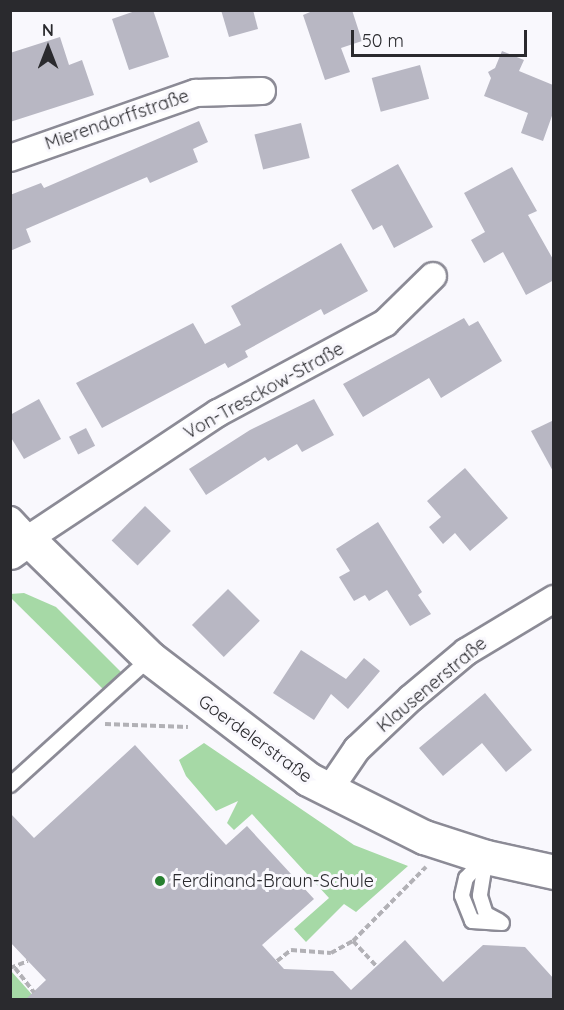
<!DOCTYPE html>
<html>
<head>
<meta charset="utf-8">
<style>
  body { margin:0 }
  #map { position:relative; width:564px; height:1010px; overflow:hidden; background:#f9f8fd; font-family:Quicksand,sans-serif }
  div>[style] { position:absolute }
  .green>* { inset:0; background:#a6d9a6 }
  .building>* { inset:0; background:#b8b7c3; transform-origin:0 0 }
  .path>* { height:4px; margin-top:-2px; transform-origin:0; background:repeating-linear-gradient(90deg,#b2b1b6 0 6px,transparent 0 9px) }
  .roads { filter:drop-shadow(2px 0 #8c8b96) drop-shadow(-2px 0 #8c8b96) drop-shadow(0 2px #8c8b96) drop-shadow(0 -2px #8c8b96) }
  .lane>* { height:14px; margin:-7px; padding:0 7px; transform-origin:7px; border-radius:7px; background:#fff }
  .street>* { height:26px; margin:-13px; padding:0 13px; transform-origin:13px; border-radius:13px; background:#fff }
  .secondary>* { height:33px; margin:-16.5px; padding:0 16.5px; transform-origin:16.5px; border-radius:16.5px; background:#fff }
  .dots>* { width:16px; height:16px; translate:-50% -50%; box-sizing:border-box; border:3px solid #f9f8fd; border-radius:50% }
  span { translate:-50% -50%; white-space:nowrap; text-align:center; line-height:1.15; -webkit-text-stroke:6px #f9f8fd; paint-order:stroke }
  .street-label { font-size:18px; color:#2a2a2e }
  .poi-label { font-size:18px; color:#2a2a2e }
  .left { translate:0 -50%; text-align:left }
  .frame { position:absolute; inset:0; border:12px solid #2a2a2e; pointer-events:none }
  .north { position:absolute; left:18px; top:18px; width:60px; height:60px; -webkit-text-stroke:4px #f9f8fd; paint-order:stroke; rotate:0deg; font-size:16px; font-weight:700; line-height:24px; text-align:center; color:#2a2a2e }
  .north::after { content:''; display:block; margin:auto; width:21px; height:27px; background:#2a2a2e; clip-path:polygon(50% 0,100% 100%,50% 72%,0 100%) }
  .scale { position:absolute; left:351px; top:30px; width:176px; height:27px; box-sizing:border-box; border:3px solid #2a2a2e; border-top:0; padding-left:8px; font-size:18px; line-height:21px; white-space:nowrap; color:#2a2a2e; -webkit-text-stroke:4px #f9f8fd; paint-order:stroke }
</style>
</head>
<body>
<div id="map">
  <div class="green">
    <i style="clip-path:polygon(24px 593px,56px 607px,124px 675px,105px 691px,11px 598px,10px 594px)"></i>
    <i style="clip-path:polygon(204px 743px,354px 845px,408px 866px,356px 912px,344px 904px,306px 942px,294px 929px,329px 898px,252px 814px,234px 830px,227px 823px,238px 801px,216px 811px,186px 776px,179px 760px)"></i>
    <i style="clip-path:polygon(11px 971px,36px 999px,11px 999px)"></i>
  </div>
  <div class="building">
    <i style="clip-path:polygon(138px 10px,153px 10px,169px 57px,129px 70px,112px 19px)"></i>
    <i style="clip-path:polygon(221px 10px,253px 10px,258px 29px,229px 37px)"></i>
    <i style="clip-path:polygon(315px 10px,352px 10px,362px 41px,341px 48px,350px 72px,325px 80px,303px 15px)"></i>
    <i style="clip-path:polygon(60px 37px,69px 65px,82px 60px,94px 95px,10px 122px,10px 53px)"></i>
    <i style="clip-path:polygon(502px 51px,524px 60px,519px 71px,553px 85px,553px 113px,543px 141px,521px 133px,528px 113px,484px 96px,491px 78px,488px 72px,495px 68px)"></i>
    <i style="left:420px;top:65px;width:35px;height:50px;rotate:75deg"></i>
    <i style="clip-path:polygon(199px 121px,208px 142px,193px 149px,198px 162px,150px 183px,147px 177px,26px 229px,31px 242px,10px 251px,10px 195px,41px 183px,44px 188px)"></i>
    <i style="left:301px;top:123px;width:36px;height:48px;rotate:76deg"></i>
    <i style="clip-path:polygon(398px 164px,433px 227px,394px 248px,382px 225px,373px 230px,351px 190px)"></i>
    <i style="clip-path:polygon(512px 167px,537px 211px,528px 215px,554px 261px,554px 280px,526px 295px,503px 252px,484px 263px,471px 240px,485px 232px,464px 193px)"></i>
    <i style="clip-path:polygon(341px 243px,368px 291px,324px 315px,321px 309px,245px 351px,248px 357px,228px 368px,225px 363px,102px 428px,76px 383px,193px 323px,205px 344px,241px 325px,231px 306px)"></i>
    <i style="clip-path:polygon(464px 318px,469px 326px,478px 321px,502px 361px,441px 398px,429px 378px,363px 417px,343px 384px)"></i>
    <i style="clip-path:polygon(39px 399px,61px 439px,24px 459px,10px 436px,10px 415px)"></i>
    <i style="clip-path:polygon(314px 399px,334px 435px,302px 452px,297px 444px,268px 461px,265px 457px,206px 495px,189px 469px,250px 430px)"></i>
    <i style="clip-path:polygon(554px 420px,554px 473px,531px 431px)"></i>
    <i style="left:86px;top:428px;width:20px;height:19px;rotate:63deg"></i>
    <i style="clip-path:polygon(465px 468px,508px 518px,470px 551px,455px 533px,443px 544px,429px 527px,441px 517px,427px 501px)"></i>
    <i style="left:145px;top:506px;width:36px;height:48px;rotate:44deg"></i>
    <i style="clip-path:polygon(378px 522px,422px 592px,418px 595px,431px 614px,410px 626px,387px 590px,369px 601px,365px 595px,354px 601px,339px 577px,350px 571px,336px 549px)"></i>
    <i style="left:228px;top:589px;width:45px;height:51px;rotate:45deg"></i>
    <i style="clip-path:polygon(301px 650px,346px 679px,364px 658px,380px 671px,348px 709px,331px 694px,314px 720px,273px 693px)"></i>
    <i style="clip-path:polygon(485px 693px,532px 750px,506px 772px,482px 743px,443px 776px,419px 748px)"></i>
    <i style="clip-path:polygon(135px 745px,226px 845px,247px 826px,314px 899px,262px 945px,284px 969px,333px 971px,351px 990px,405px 940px,443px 982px,483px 945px,525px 947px,554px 979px,554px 999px,26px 999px,46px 980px,10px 942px,10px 813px,34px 838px)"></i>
  </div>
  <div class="path">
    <i style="left:105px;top:724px;width:83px;rotate:2.1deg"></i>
    <i style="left:353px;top:941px;width:35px;rotate:47deg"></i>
    <i style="left:277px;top:961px;width:18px;rotate:-38deg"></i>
    <i style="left:291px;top:950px;width:40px;rotate:4.3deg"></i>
    <i style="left:331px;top:953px;width:25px;rotate:-29deg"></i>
    <i style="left:353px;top:941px;width:104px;rotate:-45.4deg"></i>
    <i style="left:10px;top:968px;width:19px;rotate:-21deg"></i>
    <i style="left:15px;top:968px;width:31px;rotate:52deg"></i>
  </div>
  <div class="roads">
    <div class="lane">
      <i style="left:10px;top:785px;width:189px;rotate:-42.2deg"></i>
      <i style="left:486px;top:857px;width:39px;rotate:99deg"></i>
      <i style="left:480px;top:896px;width:19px;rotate:72deg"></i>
      <i style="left:486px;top:914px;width:15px;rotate:28deg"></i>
      <i style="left:484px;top:859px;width:26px;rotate:133deg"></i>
      <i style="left:466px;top:878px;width:18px;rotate:103deg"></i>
      <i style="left:462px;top:896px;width:27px;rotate:68deg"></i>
      <i style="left:472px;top:921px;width:30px;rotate:4deg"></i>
    </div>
    <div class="street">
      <i style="left:10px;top:158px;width:197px;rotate:-19.3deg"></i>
      <i style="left:196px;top:93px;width:66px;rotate:-1.7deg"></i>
      <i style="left:10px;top:520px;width:26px;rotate:47deg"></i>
      <i style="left:28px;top:539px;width:228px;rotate:-33.6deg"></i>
      <i style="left:218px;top:413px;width:190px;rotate:-28.3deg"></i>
      <i style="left:385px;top:323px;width:67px;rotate:-44.4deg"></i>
      <i style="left:329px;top:790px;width:50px;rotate:-55.7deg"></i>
      <i style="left:357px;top:749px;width:74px;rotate:-43.4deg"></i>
      <i style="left:411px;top:698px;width:72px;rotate:-39.9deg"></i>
      <i style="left:466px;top:652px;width:103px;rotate:-31.1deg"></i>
    </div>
    <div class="secondary">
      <i style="left:10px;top:552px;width:22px;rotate:-36deg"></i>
      <i style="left:28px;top:539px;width:170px;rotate:44.3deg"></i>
      <i style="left:150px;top:658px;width:199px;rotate:37.4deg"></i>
      <i style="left:308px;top:779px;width:130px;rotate:26.6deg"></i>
      <i style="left:424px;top:837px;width:65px;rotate:17.9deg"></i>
      <i style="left:486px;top:857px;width:70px;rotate:12.4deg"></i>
    </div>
  </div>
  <div class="dots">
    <i style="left:160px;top:881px;background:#267f2f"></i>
  </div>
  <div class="street-label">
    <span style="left:117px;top:120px;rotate:-19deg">Mierendorffstraße</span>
    <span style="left:264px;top:391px;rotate:-29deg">Von-Tresckow-Straße</span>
    <span style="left:432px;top:685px;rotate:-40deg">Klausenerstraße</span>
    <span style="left:255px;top:739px;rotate:36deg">Goerdelerstraße</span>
  </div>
  <div class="poi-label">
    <span class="left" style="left:172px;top:881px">Ferdinand-Braun-Schule</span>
  </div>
  <div class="frame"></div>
  <div class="north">N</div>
  <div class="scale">50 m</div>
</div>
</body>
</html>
